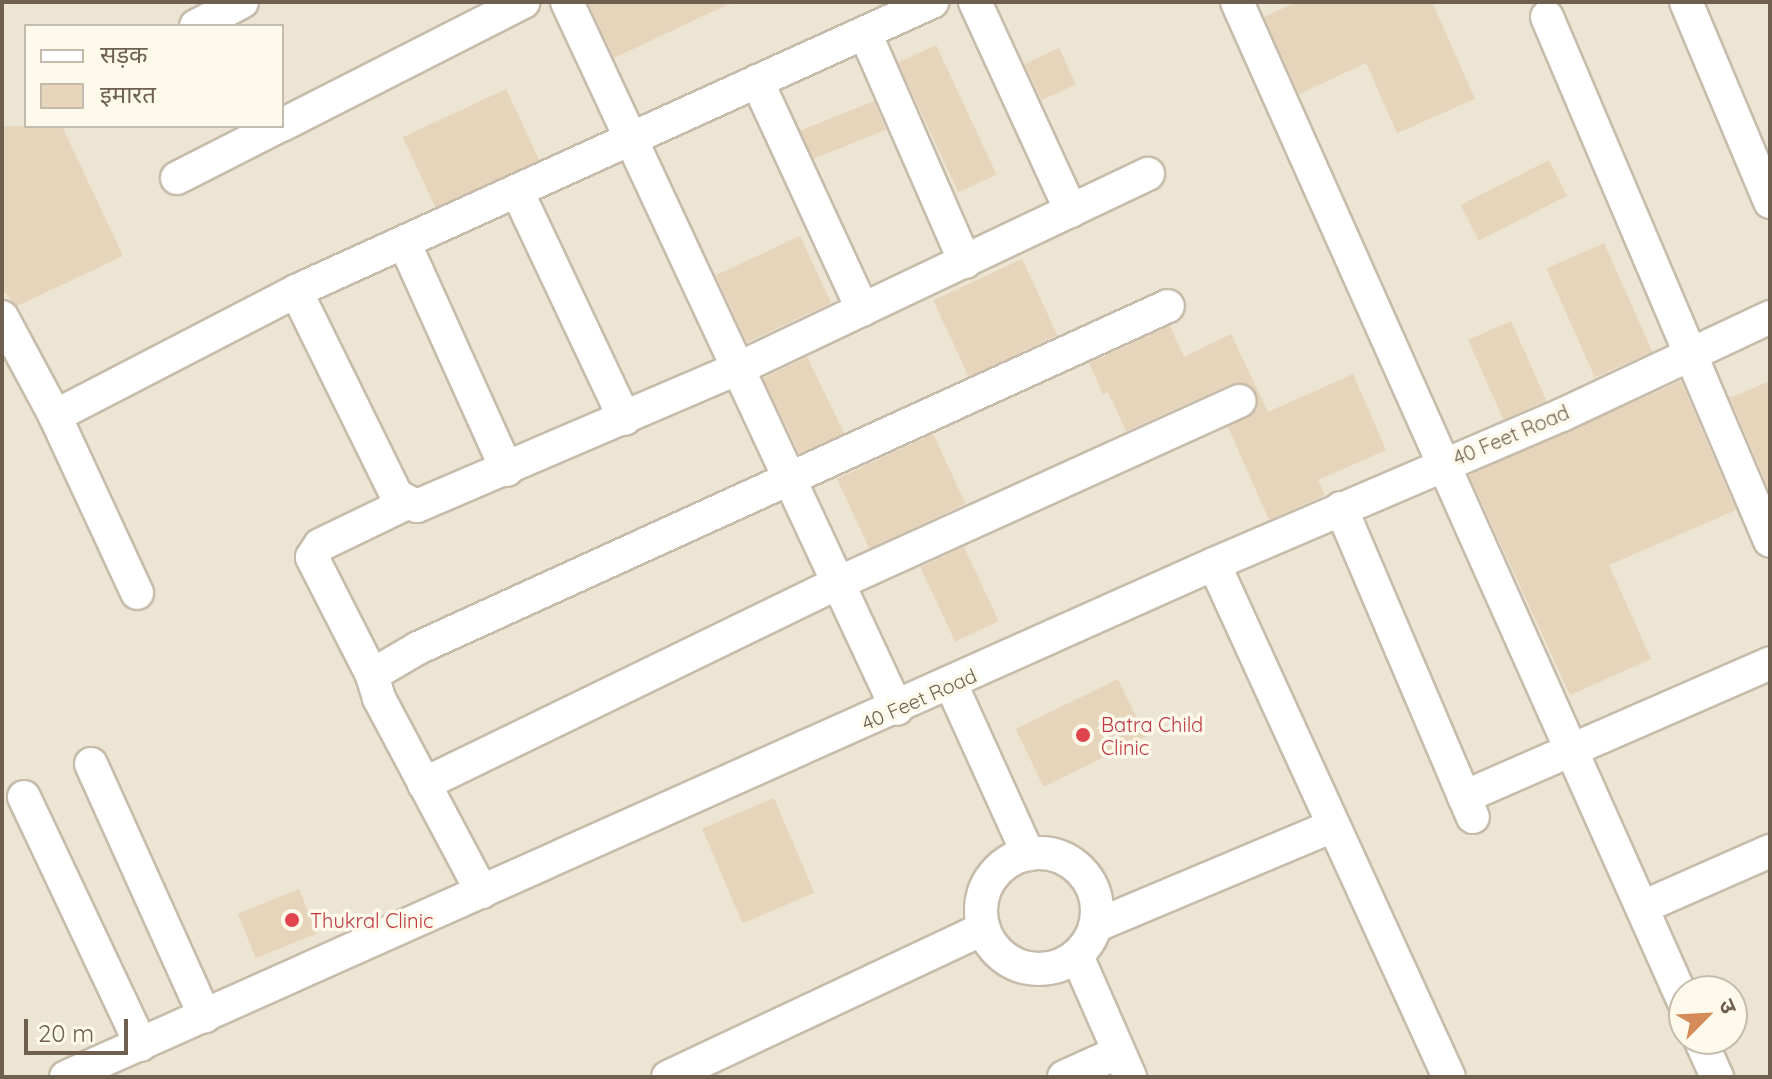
<!DOCTYPE html>
<html>
<head>
<meta charset="utf-8">
<style>
  body { margin:0 }
  #map { position:relative; width:1772px; height:1079px; overflow:hidden; background:#f9f5e5; font-family:Quicksand,"Noto Sans Devanagari",sans-serif }
  div>[style] { position:absolute }
  .residential>* { inset:0; background:#ede5d3 }
  .building>* { inset:0; background:#e6d4bb; transform-origin:0 0 }
  .roads { filter:drop-shadow(2px 0 #c7bcab) drop-shadow(-2px 0 #c7bcab) drop-shadow(0 2px #c7bcab) drop-shadow(0 -2px #c7bcab) }
  .minor>* { height:32px; margin:-16px; padding:0 16px; transform-origin:16px; border-radius:16px; background:#fff }
  .minor>.ring { margin:-16px; padding:0; box-sizing:content-box; background:none; border:32px solid #fff; border-radius:50% }
  .dots>* { width:22px; height:22px; translate:-50% -50%; box-sizing:border-box; border:4px solid #fdf9eb; border-radius:50% }
  span { translate:-50% -50%; white-space:nowrap; text-align:center; line-height:1.15; -webkit-text-stroke:7px #fdf9eb; paint-order:stroke }
  .street-label { font-size:20px; color:#6f5f4e }
  .health-label { font-size:20px; color:#be3a42 }
  .left { translate:0 -50%; text-align:left }
  .frame { position:absolute; inset:0; border:4px solid #6f5f4e; pointer-events:none }
  .legend { position:absolute; left:24px; top:24px; width:260px; height:104px; box-sizing:border-box; background:#fdf9eb; border:2px solid #c4bbac; margin:0; padding:10px 14px; list-style:none; font-size:24px; color:#6f5f4e }
  .legend li { display:flex; align-items:center; gap:16px; height:40px }
  .legend b { width:40px; border:2px solid #c4bbac }
  .north { position:absolute; left:1668px; top:975px; width:80px; height:80px; box-sizing:border-box; background:#fdf9eb; border:2px solid #c4bbac; border-radius:50%; rotate:66deg; font-size:22px; font-weight:700; line-height:32px; text-align:center; color:#6f5f4e }
  .north::after { content:''; display:block; margin:auto; width:28px; height:36px; background:#d48a59; clip-path:polygon(50% 0,100% 100%,50% 72%,0 100%) }
  .scale { position:absolute; left:24px; top:1019px; width:104px; height:36px; box-sizing:border-box; border:4px solid #6f5f4e; border-top:0; padding-left:10px; font-size:24px; line-height:28px; white-space:nowrap; color:#6f5f4e; -webkit-text-stroke:6px #fdf9eb; paint-order:stroke }
</style>
</head>
<body>
<div id="map">
  <div class="residential">
    <i style="clip-path:polygon(evenodd,2px 2px,1770px 2px,1770px 1077px,2px 1077px,2px 2px,26px 26px,282px 26px,282px 126px,26px 126px,26px 26px,2px 2px,1684px 991px,1732px 991px,1732px 1039px,1684px 1039px,1684px 991px)"></i>
  </div>
  <div class="building">
    <i style="clip-path:polygon(588px 2px,733px 2px,614px 58px)"></i>
    <i style="clip-path:polygon(1296px 2px,1432px 2px,1475px 99px,1397px 133px,1366px 63px,1299px 94px,1264px 17px)"></i>
    <i style="left:936px;top:45px;width:143px;height:42px;rotate:65deg"></i>
    <i style="left:1059px;top:48px;width:40px;height:38px;rotate:65deg"></i>
    <i style="left:506px;top:89px;width:78px;height:114px;rotate:65deg"></i>
    <i style="left:874px;top:101px;width:31px;height:79px;rotate:68deg"></i>
    <i style="clip-path:polygon(2px 126px,62px 126px,123px 256px,17px 306px,2px 289px)"></i>
    <i style="left:1549px;top:160px;width:40px;height:99px;rotate:63deg"></i>
    <i style="left:800px;top:236px;width:74px;height:93px;rotate:65deg"></i>
    <i style="left:1604px;top:243px;width:119px;height:63px;rotate:66deg"></i>
    <i style="left:1022px;top:259px;width:84px;height:98px;rotate:65deg"></i>
    <i style="left:1511px;top:321px;width:87px;height:47px;rotate:66deg"></i>
    <i style="clip-path:polygon(1170px 326px,1184px 357px,1231px 334px,1268px 412px,1353px 374px,1386px 450px,1318px 480px,1325px 495px,1269px 520px,1228px 427px,1255px 411px,1258px 402px,1251px 386px,1231px 384px,1126px 431px,1108px 392px,1103px 394px,1089px 363px)"></i>
    <i style="left:807px;top:357px;width:85px;height:49px;rotate:64deg"></i>
    <i style="clip-path:polygon(1681px 381px,1736px 510px,1609px 565px,1651px 659px,1570px 695px,1469px 475px)"></i>
    <i style="clip-path:polygon(1770px 381px,1770px 492px,1730px 398px)"></i>
    <i style="left:933px;top:434px;width:77px;height:106px;rotate:65deg"></i>
    <i style="left:964px;top:547px;width:82px;height:48px;rotate:65deg"></i>
    <i style="left:1118px;top:679px;width:64px;height:114px;rotate:64deg"></i>
    <i style="left:774px;top:798px;width:103px;height:78px;rotate:67deg"></i>
    <i style="left:299px;top:889px;width:48px;height:66px;rotate:68deg"></i>
  </div>
  <div class="roads">
    <div class="minor">
      <i style="left:567px;top:2px;width:780px;rotate:64.98deg"></i>
      <i style="left:975px;top:2px;width:230px;rotate:65.3deg"></i>
      <i style="left:1237px;top:2px;width:1095px;rotate:65.92deg"></i>
      <i style="left:1686px;top:2px;width:217px;rotate:67.2deg"></i>
      <i style="left:1547px;top:17px;width:569px;rotate:66.95deg"></i>
      <i style="left:196px;top:26px;width:52px;rotate:-27.6deg"></i>
      <i style="left:865px;top:33px;width:250px;rotate:66.4deg"></i>
      <i style="left:757px;top:81px;width:252px;rotate:65.2deg"></i>
      <i style="left:282px;top:125px;width:271px;rotate:-27deg"></i>
      <i style="left:177px;top:178px;width:114px;rotate:-27deg"></i>
      <i style="left:517px;top:191px;width:252px;rotate:64.7deg"></i>
      <i style="left:404px;top:242px;width:250px;rotate:65.7deg"></i>
      <i style="left:296px;top:291px;width:229px;rotate:63.8deg"></i>
      <i style="left:397px;top:496px;width:22px;rotate:27deg"></i>
      <i style="left:417px;top:506px;width:348px;rotate:-23.2deg"></i>
      <i style="left:737px;top:369px;width:455px;rotate:-25.4deg"></i>
      <i style="left:2px;top:317px;width:112px;rotate:61.8deg"></i>
      <i style="left:55px;top:416px;width:195px;rotate:65.1deg"></i>
      <i style="left:55px;top:416px;width:271px;rotate:-27.4deg"></i>
      <i style="left:296px;top:291px;width:699px;rotate:-24.44deg"></i>
      <i style="left:1341px;top:508px;width:336px;rotate:66.9deg"></i>
      <i style="left:1214px;top:564px;width:564px;rotate:65.39deg"></i>
      <i style="left:372px;top:675px;width:132px;rotate:-117deg"></i>
      <i style="left:312px;top:557px;width:14px;rotate:-56deg"></i>
      <i style="left:320px;top:545px;width:97px;rotate:-25.8deg"></i>
      <i style="left:951px;top:684px;width:187px;rotate:65.6deg"></i>
      <i style="left:91px;top:764px;width:277px;rotate:65.7deg"></i>
      <i style="left:424px;top:784px;width:458px;rotate:-25.9deg"></i>
      <i style="left:836px;top:584px;width:443px;rotate:-24.4deg"></i>
      <i style="left:24px;top:797px;width:274px;rotate:64.7deg"></i>
      <i style="left:1464px;top:797px;width:334px;rotate:-23.6deg"></i>
      <i class="ring" style="left:981px;top:853px;width:84px;height:84px"></i>
      <i style="left:482px;top:892px;width:220px;rotate:-118deg"></i>
      <i style="left:379px;top:698px;width:24px;rotate:-107deg"></i>
      <i style="left:372px;top:675px;width:53px;rotate:-30.4deg"></i>
      <i style="left:418px;top:648px;width:824px;rotate:-24.51deg"></i>
      <i style="left:1643px;top:907px;width:139px;rotate:-23.8deg"></i>
      <i style="left:1095px;top:926px;width:256px;rotate:-22.8deg"></i>
      <i style="left:1077px;top:956px;width:132px;rotate:66.3deg"></i>
      <i style="left:1700px;top:1039px;width:42px;rotate:65.9deg"></i>
      <i style="left:66px;top:1077px;width:1257px;rotate:-24.08deg"></i>
      <i style="left:1214px;top:564px;width:379px;rotate:-23.2deg"></i>
      <i style="left:1562px;top:415px;width:230px;rotate:-25.2deg"></i>
      <i style="left:668px;top:1077px;width:349px;rotate:-25.2deg"></i>
      <i style="left:1064px;top:1077px;width:60px;rotate:-24.4deg"></i>
    </div>
  </div>
  <div class="dots">
    <i style="left:1083px;top:735px;background:#e0444e"></i>
    <i style="left:292px;top:920px;background:#e0444e"></i>
  </div>
  <div class="street-label">
    <span style="left:1511px;top:435px;rotate:-23deg">40 Feet Road</span>
    <span style="left:919px;top:699px;rotate:-24deg">40 Feet Road</span>
  </div>
  <div class="health-label">
    <span class="left" style="left:1101px;top:736px">Batra Child<br>Clinic</span>
    <span class="left" style="left:310px;top:920px">Thukral Clinic</span>
  </div>
  <div class="frame"></div>
  <ul class="legend">
  <li><b style="height:10px;background:#fff"></b>सड़क</li>
  <li><b style="height:22px;background:#e6d4bb"></b>इमारत</li>
  </ul>
  <div class="north">उ</div>
  <div class="scale">20 m</div>
</div>
</body>
</html>
